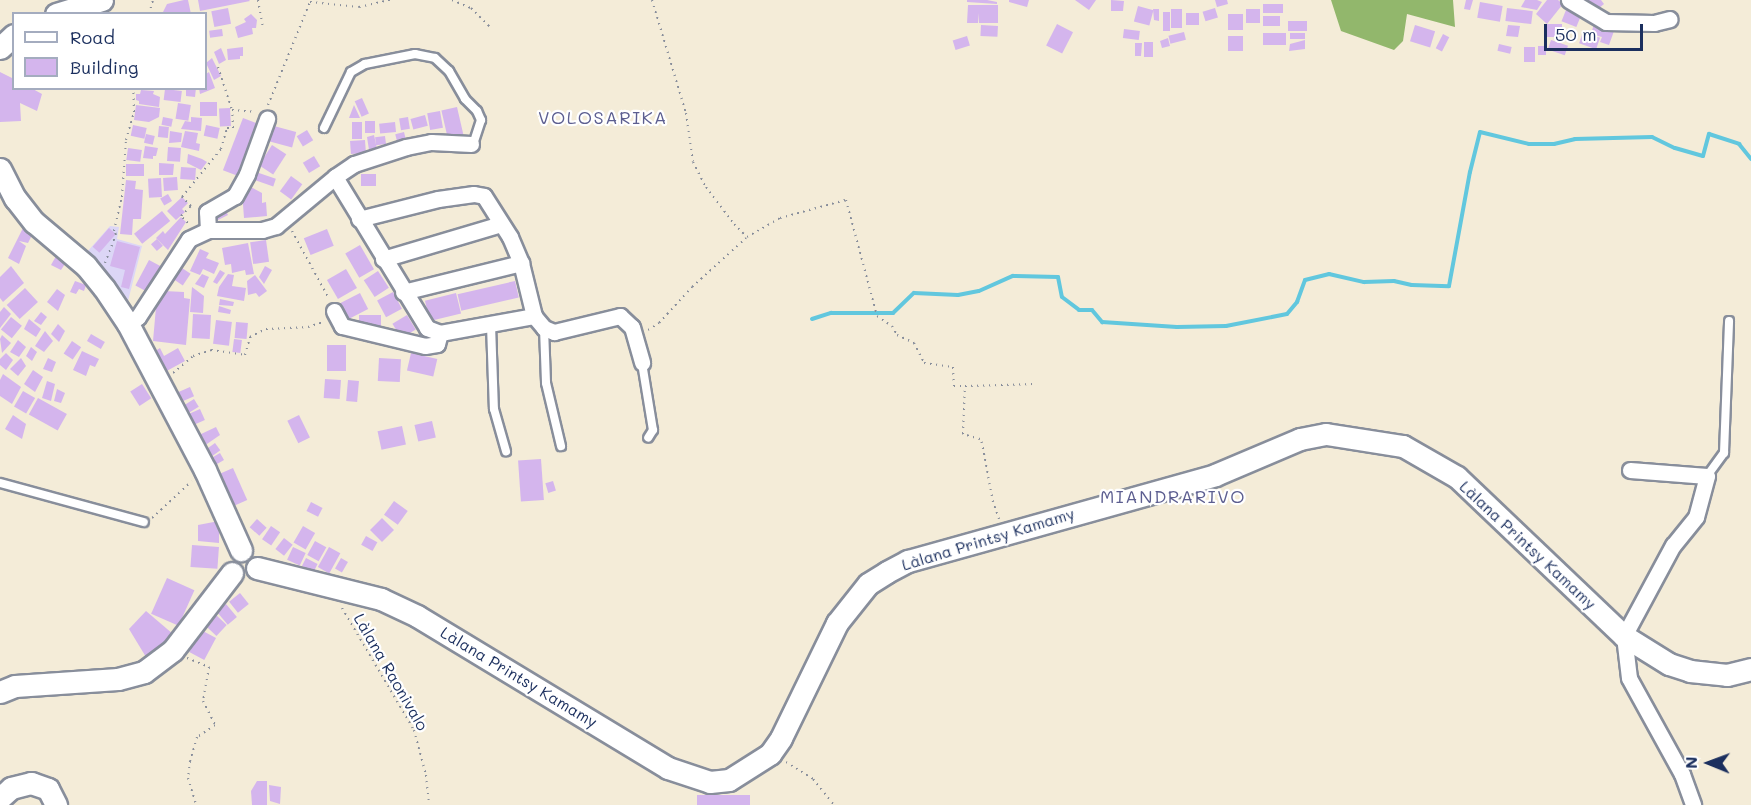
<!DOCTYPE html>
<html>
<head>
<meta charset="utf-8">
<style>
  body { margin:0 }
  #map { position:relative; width:1751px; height:805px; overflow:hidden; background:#f4ecd8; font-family:Mali,sans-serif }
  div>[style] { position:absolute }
  .built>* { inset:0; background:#dcd6f6 }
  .forest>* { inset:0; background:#92b76c }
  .stream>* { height:4px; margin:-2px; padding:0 2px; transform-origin:2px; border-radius:2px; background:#61c7de }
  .building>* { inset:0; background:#d4b5ed; transform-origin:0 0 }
  .path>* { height:2px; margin-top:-1px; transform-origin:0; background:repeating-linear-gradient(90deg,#888e9b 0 1.5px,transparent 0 6px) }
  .roads { filter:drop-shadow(2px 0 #888e9b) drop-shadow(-2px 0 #888e9b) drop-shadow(0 2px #888e9b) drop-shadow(0 -2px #888e9b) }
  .lane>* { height:8px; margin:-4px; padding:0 4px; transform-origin:4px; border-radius:4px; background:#fff }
  .street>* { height:15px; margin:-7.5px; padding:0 7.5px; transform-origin:7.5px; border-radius:7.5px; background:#fff }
  .secondary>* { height:21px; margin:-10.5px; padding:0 10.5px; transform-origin:10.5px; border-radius:10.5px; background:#fff }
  span { translate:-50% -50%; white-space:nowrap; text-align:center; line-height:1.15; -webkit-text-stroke:4.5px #fff; paint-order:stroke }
  .street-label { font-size:16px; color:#1b2f5e }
  .neighbourhood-label { font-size:18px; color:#5c5e90; letter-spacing:1.5px }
  .legend { position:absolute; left:12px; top:12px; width:195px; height:78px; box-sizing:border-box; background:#fff; border:2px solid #a4acbf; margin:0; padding:8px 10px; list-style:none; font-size:18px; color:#1b2f5e }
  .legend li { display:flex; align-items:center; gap:12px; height:30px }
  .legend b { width:30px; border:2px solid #a4acbf }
  .north { position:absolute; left:1679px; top:733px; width:60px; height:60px; -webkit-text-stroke:4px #fff; paint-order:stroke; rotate:271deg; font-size:16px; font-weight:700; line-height:24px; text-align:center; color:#1b2f5e }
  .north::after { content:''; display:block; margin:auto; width:21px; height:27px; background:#1b2f5e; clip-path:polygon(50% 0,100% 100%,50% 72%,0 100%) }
  .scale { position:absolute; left:1544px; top:24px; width:99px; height:27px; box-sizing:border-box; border:3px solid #1b2f5e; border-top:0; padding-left:8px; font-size:18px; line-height:21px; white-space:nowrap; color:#1b2f5e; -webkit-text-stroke:4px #fff; paint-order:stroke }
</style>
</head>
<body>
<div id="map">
  <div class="built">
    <i style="clip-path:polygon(110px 226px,119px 227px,117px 239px,142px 246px,126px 309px,103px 268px,87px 252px)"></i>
  </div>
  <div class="forest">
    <i style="clip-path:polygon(1331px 0,1453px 0,1455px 27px,1407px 14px,1403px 41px,1394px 50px,1341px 31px)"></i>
  </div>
  <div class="stream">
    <i style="left:812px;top:319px;width:20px;rotate:-18deg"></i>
    <i style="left:831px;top:313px;width:62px"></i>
    <i style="left:893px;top:313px;width:29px;rotate:-44deg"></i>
    <i style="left:914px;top:293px;width:44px;rotate:2.6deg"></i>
    <i style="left:958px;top:295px;width:21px;rotate:-11deg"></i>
    <i style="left:979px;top:291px;width:37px;rotate:-24deg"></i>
    <i style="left:1013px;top:276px;width:45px;rotate:1.3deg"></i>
    <i style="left:1058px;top:277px;width:20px;rotate:79deg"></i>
    <i style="left:1062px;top:297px;width:21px;rotate:37deg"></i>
    <i style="left:1079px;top:310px;width:13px"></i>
    <i style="left:1092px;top:310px;width:16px;rotate:50deg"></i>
    <i style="left:1102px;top:322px;width:75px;rotate:3.8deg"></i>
    <i style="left:1177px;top:327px;width:49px;rotate:-1.2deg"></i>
    <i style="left:1226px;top:326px;width:62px;rotate:-11.1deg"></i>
    <i style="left:1287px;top:314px;width:16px;rotate:-50deg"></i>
    <i style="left:1297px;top:302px;width:23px;rotate:-70deg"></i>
    <i style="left:1305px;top:280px;width:25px;rotate:-14deg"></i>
    <i style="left:1329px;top:274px;width:36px;rotate:13deg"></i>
    <i style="left:1364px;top:282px;width:30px;rotate:-2deg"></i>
    <i style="left:1394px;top:281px;width:18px;rotate:13deg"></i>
    <i style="left:1412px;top:285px;width:37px;rotate:2deg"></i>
    <i style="left:1449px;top:286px;width:116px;rotate:-79.6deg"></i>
    <i style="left:1470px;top:172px;width:41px;rotate:-76deg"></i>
    <i style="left:1480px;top:132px;width:50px;rotate:13.8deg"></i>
    <i style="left:1529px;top:144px;width:25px"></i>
    <i style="left:1554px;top:144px;width:22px;rotate:-13deg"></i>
    <i style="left:1575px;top:139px;width:77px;rotate:-1.5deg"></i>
    <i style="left:1652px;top:137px;width:25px;rotate:26deg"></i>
    <i style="left:1675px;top:148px;width:29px;rotate:16deg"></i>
    <i style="left:1703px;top:156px;width:23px;rotate:-75deg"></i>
    <i style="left:1709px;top:134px;width:32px;rotate:18deg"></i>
    <i style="left:1739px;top:144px;width:19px;rotate:51deg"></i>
  </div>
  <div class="building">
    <i style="clip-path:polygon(184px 0,188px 0,191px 14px,162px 14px,167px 4px)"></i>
    <i style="clip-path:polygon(198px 0,249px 0,250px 1px,200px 11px)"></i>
    <i style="clip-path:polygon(967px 0,987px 0,997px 2px,997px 4px,967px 2px)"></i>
    <i style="clip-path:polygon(1009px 0,1029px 0,1027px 7px,1009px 2px)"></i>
    <i style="clip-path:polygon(1075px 0,1096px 0,1089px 10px)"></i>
    <i style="clip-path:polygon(1111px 0,1124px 1px,1123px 11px,1111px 11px)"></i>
    <i style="clip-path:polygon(1215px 0,1227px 0,1228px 4px,1217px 7px)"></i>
    <i style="clip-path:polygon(1466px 0,1473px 0,1470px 10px,1464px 9px)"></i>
    <i style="clip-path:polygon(1525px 0,1537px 0,1542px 2px,1537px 10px,1521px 7px)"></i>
    <i style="clip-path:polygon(1547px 0,1558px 0,1563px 4px,1547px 24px,1536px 14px)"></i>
    <i style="clip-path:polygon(1582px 0,1601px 0,1604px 4px,1593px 13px)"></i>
    <i style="left:1480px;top:2px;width:23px;height:16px;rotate:10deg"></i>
    <i style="left:1283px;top:4px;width:9px;height:20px;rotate:90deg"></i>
    <i style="clip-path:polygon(968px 5px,998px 5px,998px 23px,979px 23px,978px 13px,978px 23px,967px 23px)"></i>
    <i style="left:1138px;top:6px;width:16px;height:16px;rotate:15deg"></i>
    <i style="left:228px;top:8px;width:16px;height:17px;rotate:79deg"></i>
    <i style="left:1215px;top:8px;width:10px;height:13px;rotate:73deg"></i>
    <i style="left:1507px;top:8px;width:26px;height:13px;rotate:7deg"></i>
    <i style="clip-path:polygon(1153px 9px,1159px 9px,1159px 21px,1154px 20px)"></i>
    <i style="left:1171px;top:9px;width:11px;height:19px"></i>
    <i style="left:1246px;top:9px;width:14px;height:14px"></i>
    <i style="left:1566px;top:10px;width:16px;height:12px;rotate:22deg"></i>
    <i style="left:1163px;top:12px;width:7px;height:19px"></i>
    <i style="left:1186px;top:13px;width:13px;height:12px"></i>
    <i style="clip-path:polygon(251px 14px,257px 20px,256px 28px,252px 28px,253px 34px,238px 38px,235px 27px,246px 22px,244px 19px)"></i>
    <i style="left:1228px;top:14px;width:15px;height:16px"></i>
    <i style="left:1263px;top:16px;width:17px;height:10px"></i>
    <i style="left:1288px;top:21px;width:19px;height:10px"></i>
    <i style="left:1057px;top:24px;width:18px;height:24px;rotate:27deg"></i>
    <i style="left:1547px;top:24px;width:15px;height:13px"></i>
    <i style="clip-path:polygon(1594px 24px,1614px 31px,1609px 45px,1600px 42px,1602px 37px,1591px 34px)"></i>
    <i style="left:981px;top:25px;width:17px;height:11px;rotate:3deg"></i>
    <i style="left:1415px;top:25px;width:21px;height:17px;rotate:17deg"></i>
    <i style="clip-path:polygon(1508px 25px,1520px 26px,1518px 37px,1506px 36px)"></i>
    <i style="left:222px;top:29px;width:7px;height:13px;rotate:82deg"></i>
    <i style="left:1124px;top:29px;width:16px;height:9px;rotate:7deg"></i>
    <i style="left:1184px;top:32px;width:8px;height:16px;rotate:76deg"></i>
    <i style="left:1583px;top:32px;width:18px;height:12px;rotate:19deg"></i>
    <i style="left:1286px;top:33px;width:12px;height:23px;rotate:90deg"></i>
    <i style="left:1290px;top:33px;width:15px;height:6px"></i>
    <i style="left:1443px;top:34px;width:7px;height:16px;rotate:27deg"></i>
    <i style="left:967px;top:36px;width:10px;height:15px;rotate:73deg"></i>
    <i style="left:1228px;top:36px;width:15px;height:15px"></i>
    <i style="clip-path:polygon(1168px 38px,1170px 46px,1162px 48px,1160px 41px)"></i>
    <i style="clip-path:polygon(1305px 40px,1305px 49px,1289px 51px,1290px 44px)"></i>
    <i style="left:1551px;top:40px;width:18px;height:10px;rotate:19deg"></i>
    <i style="left:1144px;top:42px;width:9px;height:15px"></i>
    <i style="clip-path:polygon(1135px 43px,1142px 43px,1141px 56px,1135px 56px)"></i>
    <i style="left:1499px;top:44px;width:13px;height:7px;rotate:13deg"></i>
    <i style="left:1538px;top:46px;width:8px;height:9px"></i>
    <i style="clip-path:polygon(243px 47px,243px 56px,240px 56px,240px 59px,228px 60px,227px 49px)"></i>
    <i style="left:1524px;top:47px;width:11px;height:15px"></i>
    <i style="clip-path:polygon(221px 48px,226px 60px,219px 64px,214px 52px)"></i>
    <i style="clip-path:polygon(212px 58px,221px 76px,214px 80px,206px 63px)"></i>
    <i style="clip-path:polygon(0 72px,14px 79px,14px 88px,31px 88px,42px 94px,37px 111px,20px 103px,21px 121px,0 122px)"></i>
    <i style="clip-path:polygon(209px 72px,215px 88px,200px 94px,199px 88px,206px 88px,206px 74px)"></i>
    <i style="clip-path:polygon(186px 88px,196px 88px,195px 97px,186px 96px)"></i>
    <i style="left:165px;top:89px;width:17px;height:11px;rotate:7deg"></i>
    <i style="clip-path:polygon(141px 90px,154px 91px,153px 94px,160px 97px,159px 107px,139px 104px,139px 101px,136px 100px,136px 94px,140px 94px)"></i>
    <i style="left:362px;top:98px;width:17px;height:8px;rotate:66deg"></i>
    <i style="left:200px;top:102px;width:17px;height:14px"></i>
    <i style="left:178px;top:103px;width:13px;height:16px;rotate:9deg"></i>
    <i style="clip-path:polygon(136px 105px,160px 108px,159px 117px,149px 122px,134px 120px)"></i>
    <i style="clip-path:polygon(354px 105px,360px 118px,349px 118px)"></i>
    <i style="left:457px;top:107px;width:28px;height:16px;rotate:77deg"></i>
    <i style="left:230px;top:108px;width:18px;height:11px;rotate:87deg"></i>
    <i style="left:440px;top:111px;width:17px;height:13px;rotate:80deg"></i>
    <i style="left:425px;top:115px;width:11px;height:15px;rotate:75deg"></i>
    <i style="left:163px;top:117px;width:10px;height:8px;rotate:11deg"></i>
    <i style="clip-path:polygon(191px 117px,202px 118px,201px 131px,181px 129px,185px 121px,191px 122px)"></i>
    <i style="left:408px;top:117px;width:12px;height:9px;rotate:81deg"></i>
    <i style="left:243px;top:118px;width:17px;height:56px;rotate:21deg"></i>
    <i style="left:365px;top:121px;width:10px;height:12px"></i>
    <i style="left:352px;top:122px;width:10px;height:17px"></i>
    <i style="left:395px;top:122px;width:10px;height:16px;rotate:84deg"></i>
    <i style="left:133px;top:125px;width:14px;height:11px;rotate:12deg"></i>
    <i style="left:206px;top:125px;width:14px;height:11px;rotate:12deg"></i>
    <i style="left:159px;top:126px;width:10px;height:11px;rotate:6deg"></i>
    <i style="left:274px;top:126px;width:23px;height:16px;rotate:15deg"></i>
    <i style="left:307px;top:130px;width:12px;height:12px;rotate:59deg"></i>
    <i style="clip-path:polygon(170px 131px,182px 133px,181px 142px,169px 143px)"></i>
    <i style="clip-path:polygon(185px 131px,198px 133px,196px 143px,200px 144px,199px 151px,181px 147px)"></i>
    <i style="left:404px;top:132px;width:8px;height:9px;rotate:76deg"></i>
    <i style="left:146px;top:134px;width:9px;height:9px;rotate:13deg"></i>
    <i style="clip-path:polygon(374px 135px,377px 149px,369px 150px,367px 137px)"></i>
    <i style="left:385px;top:136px;width:8px;height:10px;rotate:83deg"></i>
    <i style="left:365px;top:140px;width:13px;height:15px;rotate:86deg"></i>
    <i style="left:272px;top:145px;width:17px;height:24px;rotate:33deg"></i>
    <i style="clip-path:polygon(145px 146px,158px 148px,156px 156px,153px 156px,153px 159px,143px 158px)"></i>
    <i style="left:168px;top:147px;width:13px;height:14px;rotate:4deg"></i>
    <i style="left:128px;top:148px;width:14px;height:12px;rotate:8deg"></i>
    <i style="clip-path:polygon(188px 154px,202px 159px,207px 162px,201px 170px,187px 163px)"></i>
    <i style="left:314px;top:156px;width:12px;height:13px;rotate:59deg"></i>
    <i style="clip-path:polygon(159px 163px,174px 164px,173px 175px,159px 175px)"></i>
    <i style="left:126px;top:164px;width:18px;height:12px"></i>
    <i style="left:181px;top:167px;width:15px;height:12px;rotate:4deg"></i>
    <i style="left:256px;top:172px;width:21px;height:8px;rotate:19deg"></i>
    <i style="left:376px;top:174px;width:12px;height:15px;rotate:90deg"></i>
    <i style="left:291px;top:176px;width:14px;height:19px;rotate:36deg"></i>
    <i style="left:177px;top:177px;width:13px;height:14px;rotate:86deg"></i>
    <i style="left:161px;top:178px;width:19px;height:13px;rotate:87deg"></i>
    <i style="clip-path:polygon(126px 180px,136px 181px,135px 189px,143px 190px,141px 219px,133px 219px,132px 235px,120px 234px)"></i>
    <i style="clip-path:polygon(247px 185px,262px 193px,262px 203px,266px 202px,267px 216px,244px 218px,242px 191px)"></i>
    <i style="left:168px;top:194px;width:8px;height:9px;rotate:60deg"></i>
    <i style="clip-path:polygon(182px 197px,188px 203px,182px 209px,185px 212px,176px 220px,167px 211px)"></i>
    <i style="clip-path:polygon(225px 209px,228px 215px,216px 221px,213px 214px)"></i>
    <i style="left:162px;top:211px;width:13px;height:36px;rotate:51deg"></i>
    <i style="clip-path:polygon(181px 217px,186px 222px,168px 250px,156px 238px,163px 231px,165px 234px)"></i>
    <i style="clip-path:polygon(27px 220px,35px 229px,28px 243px,19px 241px,26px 246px,19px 264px,8px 258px)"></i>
    <i style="left:109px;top:228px;width:9px;height:25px;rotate:41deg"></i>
    <i style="left:327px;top:229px;width:18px;height:25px;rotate:68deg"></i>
    <i style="left:157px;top:239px;width:9px;height:8px;rotate:49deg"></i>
    <i style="left:266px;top:240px;width:22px;height:16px;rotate:82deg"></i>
    <i style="clip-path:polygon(117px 241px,140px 247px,129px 289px,121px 287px,125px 270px,110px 266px)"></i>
    <i style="clip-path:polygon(248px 243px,254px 274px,246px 275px,245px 270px,232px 273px,231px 264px,225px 265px,222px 248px)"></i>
    <i style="left:360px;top:245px;width:28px;height:17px;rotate:60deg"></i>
    <i style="clip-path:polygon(200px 249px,209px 253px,206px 258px,219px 263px,214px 274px,203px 269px,200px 275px,190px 271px)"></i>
    <i style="clip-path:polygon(59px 251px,70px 256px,61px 270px,51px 265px)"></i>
    <i style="left:149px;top:260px;width:17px;height:29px;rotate:28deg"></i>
    <i style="clip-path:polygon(11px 266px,24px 283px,3px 302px,0 298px,0 277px)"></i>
    <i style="left:179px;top:266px;width:14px;height:14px;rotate:34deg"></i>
    <i style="clip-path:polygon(265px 266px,272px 270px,264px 284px,259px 277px)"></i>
    <i style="left:346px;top:269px;width:22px;height:22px;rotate:60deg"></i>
    <i style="clip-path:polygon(220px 270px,225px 273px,217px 284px,213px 282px)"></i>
    <i style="left:378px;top:271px;width:20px;height:17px;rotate:57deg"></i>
    <i style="clip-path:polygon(202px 274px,209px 277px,204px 288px,195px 284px)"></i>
    <i style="clip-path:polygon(228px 274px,234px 275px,232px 286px,246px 288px,244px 301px,217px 296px,219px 287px)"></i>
    <i style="clip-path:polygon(255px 275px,267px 291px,259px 297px,256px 293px,248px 295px,247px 281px)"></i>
    <i style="clip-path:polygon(75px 281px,86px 285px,84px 291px,79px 289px,76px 294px,70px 292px)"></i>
    <i style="left:515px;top:281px;width:17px;height:59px;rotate:77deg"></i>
    <i style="clip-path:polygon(192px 287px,204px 296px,203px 313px,190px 312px)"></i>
    <i style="left:25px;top:288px;width:19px;height:25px;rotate:47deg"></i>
    <i style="clip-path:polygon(57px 289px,65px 295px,58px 311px,47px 302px)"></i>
    <i style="clip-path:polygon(164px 291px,184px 292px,184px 298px,190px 299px,186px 345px,153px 341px,157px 296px,164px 297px)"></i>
    <i style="left:393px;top:292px;width:19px;height:18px;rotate:62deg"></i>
    <i style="left:360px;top:293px;width:18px;height:23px;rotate:63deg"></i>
    <i style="left:456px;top:293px;width:21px;height:32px;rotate:76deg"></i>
    <i style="clip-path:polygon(220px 299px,234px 302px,233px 306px,219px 305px)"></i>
    <i style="clip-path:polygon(219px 306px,231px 310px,230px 314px,218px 312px)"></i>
    <i style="clip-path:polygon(4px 307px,11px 314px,0 328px,0 312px)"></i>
    <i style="clip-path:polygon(41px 312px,47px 317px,41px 325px,34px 321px)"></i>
    <i style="left:193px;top:314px;width:18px;height:24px;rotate:3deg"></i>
    <i style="clip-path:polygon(359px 315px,381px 315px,381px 330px,364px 329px,364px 323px,359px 323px)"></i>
    <i style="left:407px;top:315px;width:17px;height:17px;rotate:59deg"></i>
    <i style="left:11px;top:317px;width:14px;height:16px;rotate:39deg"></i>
    <i style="clip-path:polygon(29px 319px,41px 329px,36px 337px,24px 329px)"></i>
    <i style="left:216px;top:320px;width:16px;height:24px;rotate:7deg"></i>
    <i style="left:236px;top:322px;width:12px;height:16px;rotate:5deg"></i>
    <i style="clip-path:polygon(58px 324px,65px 331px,59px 342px,51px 334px)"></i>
    <i style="clip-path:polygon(45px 331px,53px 341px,44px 352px,35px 346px)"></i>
    <i style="left:91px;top:334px;width:16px;height:8px;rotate:30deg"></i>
    <i style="clip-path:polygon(2px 335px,11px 343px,2px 353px,0 339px)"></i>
    <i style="left:234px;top:339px;width:8px;height:13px;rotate:7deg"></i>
    <i style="clip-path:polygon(18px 340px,26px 347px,19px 357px,10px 352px)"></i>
    <i style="left:72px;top:341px;width:11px;height:15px;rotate:34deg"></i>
    <i style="left:327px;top:345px;width:19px;height:26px"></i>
    <i style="clip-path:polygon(31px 347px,37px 352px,32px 361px,26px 356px)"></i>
    <i style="clip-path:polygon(160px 348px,164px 356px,178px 348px,185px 361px,163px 373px,152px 353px)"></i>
    <i style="clip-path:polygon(82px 351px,99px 359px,95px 367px,90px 365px,86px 376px,73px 370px)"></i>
    <i style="clip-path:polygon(6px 353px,13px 360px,6px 370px,0 365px,0 359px)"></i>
    <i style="left:411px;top:353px;width:27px;height:18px;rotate:13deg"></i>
    <i style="clip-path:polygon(21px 358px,26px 366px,18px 376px,10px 369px)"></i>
    <i style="clip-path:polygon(48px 358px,56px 362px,52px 372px,43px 369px)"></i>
    <i style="left:379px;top:358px;width:22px;height:23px;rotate:3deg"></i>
    <i style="clip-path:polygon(33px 370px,43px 377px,35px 392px,24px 384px)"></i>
    <i style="clip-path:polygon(3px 374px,21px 387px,12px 404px,0 396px,0 380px)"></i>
    <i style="left:325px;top:379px;width:16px;height:19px;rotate:4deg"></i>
    <i style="left:348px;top:380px;width:11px;height:21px;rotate:5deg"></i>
    <i style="clip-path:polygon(47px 381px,55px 384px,51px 401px,42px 398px)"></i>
    <i style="left:142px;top:384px;width:17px;height:14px;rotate:57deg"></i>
    <i style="left:190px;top:387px;width:10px;height:15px;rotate:66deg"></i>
    <i style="clip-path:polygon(57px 389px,65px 393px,61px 403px,54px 401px)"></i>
    <i style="left:23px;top:391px;width:14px;height:18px;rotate:30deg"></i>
    <i style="left:38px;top:398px;width:33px;height:19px;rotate:29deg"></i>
    <i style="left:194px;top:399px;width:9px;height:14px;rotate:58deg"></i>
    <i style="left:200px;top:409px;width:12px;height:13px;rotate:66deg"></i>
    <i style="clip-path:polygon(13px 415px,26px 424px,22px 439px,5px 429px)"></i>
    <i style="left:299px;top:415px;width:25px;height:13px;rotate:64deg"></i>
    <i style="left:432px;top:421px;width:17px;height:18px;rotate:77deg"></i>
    <i style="left:402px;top:426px;width:19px;height:25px;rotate:78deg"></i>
    <i style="clip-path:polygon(216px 427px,220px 435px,204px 446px,199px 435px)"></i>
    <i style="left:215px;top:443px;width:9px;height:12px;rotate:54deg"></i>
    <i style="left:220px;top:453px;width:8px;height:11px;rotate:60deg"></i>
    <i style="left:541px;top:459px;width:41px;height:23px;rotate:86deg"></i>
    <i style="left:233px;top:468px;width:35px;height:15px;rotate:66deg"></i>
    <i style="left:553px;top:481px;width:10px;height:8px;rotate:73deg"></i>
    <i style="left:394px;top:501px;width:17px;height:17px;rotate:36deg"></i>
    <i style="left:311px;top:502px;width:13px;height:10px;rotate:27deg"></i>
    <i style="left:382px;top:518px;width:17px;height:17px;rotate:45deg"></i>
    <i style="left:257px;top:519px;width:13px;height:11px;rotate:42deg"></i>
    <i style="clip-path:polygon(219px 521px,219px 543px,198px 541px,198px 525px)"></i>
    <i style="left:271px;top:526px;width:11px;height:16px;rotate:34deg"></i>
    <i style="left:303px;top:526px;width:14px;height:19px;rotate:30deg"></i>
    <i style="left:366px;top:536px;width:13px;height:10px;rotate:29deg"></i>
    <i style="left:284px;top:538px;width:11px;height:14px;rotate:38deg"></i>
    <i style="left:315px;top:541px;width:13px;height:16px;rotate:29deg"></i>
    <i style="left:192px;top:545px;width:27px;height:22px;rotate:4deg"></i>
    <i style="left:293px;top:547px;width:14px;height:14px;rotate:25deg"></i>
    <i style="left:329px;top:547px;width:13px;height:23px;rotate:29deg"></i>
    <i style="left:306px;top:558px;width:13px;height:9px;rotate:27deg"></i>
    <i style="left:341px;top:558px;width:8px;height:12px;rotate:30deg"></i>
    <i style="left:167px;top:578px;width:30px;height:39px;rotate:24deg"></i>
    <i style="left:240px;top:593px;width:14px;height:14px;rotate:51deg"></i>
    <i style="left:226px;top:604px;width:17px;height:12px;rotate:50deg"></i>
    <i style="clip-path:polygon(146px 611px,173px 634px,149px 662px,129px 629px)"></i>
    <i style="left:215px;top:614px;width:16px;height:15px;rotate:43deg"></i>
    <i style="left:201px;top:630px;width:17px;height:25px;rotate:28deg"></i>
    <i style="clip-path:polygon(257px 781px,267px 781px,267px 805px,252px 805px,251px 791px)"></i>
    <i style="clip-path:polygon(269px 785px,281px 787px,280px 804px,270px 801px)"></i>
    <i style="left:750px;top:795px;width:10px;height:53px;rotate:90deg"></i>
  </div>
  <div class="path">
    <i style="left:258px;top:0;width:29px;rotate:80deg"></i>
    <i style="left:452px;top:0;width:21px;rotate:23deg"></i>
    <i style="left:471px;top:8px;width:27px;rotate:45deg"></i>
    <i style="left:652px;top:0;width:118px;rotate:73.3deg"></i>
    <i style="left:686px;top:113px;width:49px;rotate:81.9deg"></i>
    <i style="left:693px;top:162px;width:28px;rotate:63deg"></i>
    <i style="left:706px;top:187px;width:46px;rotate:52.9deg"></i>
    <i style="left:734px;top:224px;width:18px;rotate:45deg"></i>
    <i style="left:747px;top:237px;width:38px;rotate:-30deg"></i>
    <i style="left:780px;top:218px;width:68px;rotate:-15.3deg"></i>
    <i style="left:846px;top:200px;width:120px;rotate:75deg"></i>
    <i style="left:877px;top:316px;width:18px;rotate:34deg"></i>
    <i style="left:892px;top:326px;width:10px;rotate:61deg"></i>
    <i style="left:897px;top:335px;width:19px;rotate:25deg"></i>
    <i style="left:914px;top:343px;width:22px;rotate:63deg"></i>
    <i style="left:924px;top:363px;width:29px;rotate:8deg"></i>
    <i style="left:953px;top:367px;width:19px;rotate:87deg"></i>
    <i style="left:954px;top:386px;width:11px"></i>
    <i style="left:149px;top:14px;width:15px;rotate:-74deg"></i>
    <i style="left:218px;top:67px;width:45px;rotate:72deg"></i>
    <i style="left:268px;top:105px;width:111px;rotate:-67.8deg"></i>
    <i style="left:310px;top:2px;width:49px;rotate:5.8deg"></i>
    <i style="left:359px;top:7px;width:32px;rotate:-13deg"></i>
    <i style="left:188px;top:223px;width:10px;rotate:-135deg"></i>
    <i style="left:181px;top:216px;width:14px;rotate:-45deg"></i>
    <i style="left:191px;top:206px;width:13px;rotate:-135deg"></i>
    <i style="left:182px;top:197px;width:62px;rotate:-50.9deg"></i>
    <i style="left:221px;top:149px;width:22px;rotate:-74deg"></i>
    <i style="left:227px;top:128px;width:6px"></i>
    <i style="left:233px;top:128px;width:18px;rotate:-93deg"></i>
    <i style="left:232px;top:110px;width:24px;rotate:5deg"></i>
    <i style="left:292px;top:231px;width:75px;rotate:61.4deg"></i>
    <i style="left:105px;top:263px;width:31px;rotate:-69deg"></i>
    <i style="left:116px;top:234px;width:4px;rotate:-124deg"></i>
    <i style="left:114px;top:231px;width:35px;rotate:-77deg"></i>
    <i style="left:122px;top:197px;width:57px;rotate:-86deg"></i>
    <i style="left:126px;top:140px;width:29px;rotate:-74deg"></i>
    <i style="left:134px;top:112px;width:24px;rotate:-92deg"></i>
    <i style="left:648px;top:330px;width:13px;rotate:-32deg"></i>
    <i style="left:659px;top:323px;width:49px;rotate:-47.5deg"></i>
    <i style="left:692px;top:287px;width:73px;rotate:-42.2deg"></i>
    <i style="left:173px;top:373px;width:26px;rotate:-40deg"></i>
    <i style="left:193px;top:356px;width:19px;rotate:-18deg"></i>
    <i style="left:211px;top:350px;width:34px;rotate:8deg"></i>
    <i style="left:245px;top:355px;width:19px;rotate:-74deg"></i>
    <i style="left:250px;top:337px;width:18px;rotate:-27deg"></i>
    <i style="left:266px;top:329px;width:42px;rotate:-2.7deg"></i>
    <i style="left:308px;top:327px;width:16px;rotate:-18deg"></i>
    <i style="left:152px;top:518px;width:54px;rotate:-42.8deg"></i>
    <i style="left:999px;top:519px;width:18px;rotate:-109deg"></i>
    <i style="left:993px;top:502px;width:60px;rotate:-100.6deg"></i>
    <i style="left:982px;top:443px;width:4px;rotate:-117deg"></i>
    <i style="left:980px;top:439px;width:18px;rotate:-164deg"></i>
    <i style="left:963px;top:434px;width:48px;rotate:-87.6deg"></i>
    <i style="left:965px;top:386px;width:68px;rotate:-1.7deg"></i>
    <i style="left:342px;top:608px;width:142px;rotate:59.5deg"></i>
    <i style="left:414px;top:730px;width:47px;rotate:75.1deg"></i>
    <i style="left:426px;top:775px;width:30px;rotate:84deg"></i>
    <i style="left:187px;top:658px;width:24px;rotate:22deg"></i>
    <i style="left:209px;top:667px;width:35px;rotate:100deg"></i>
    <i style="left:203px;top:701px;width:27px;rotate:63deg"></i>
    <i style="left:215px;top:725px;width:22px;rotate:146deg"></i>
    <i style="left:197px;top:737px;width:25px;rotate:106deg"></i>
    <i style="left:190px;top:761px;width:17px;rotate:97deg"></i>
    <i style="left:188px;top:778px;width:28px;rotate:73deg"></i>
    <i style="left:786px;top:762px;width:32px;rotate:32deg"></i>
    <i style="left:813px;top:779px;width:33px;rotate:51deg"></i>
  </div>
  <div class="roads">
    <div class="lane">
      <i style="left:324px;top:128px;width:62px;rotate:-64.3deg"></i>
      <i style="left:351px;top:72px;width:16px;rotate:-30deg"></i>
      <i style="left:365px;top:64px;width:51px;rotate:-11.3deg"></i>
      <i style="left:415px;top:54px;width:20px;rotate:11deg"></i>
      <i style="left:435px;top:58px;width:19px;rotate:43deg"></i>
      <i style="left:449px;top:71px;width:32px;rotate:60deg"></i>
      <i style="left:465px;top:99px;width:17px;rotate:45deg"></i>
      <i style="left:477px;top:111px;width:10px;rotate:66deg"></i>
      <i style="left:481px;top:120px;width:23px;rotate:108deg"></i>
      <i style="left:474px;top:142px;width:4px;rotate:146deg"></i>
      <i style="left:491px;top:325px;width:84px;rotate:88deg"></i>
      <i style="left:494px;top:409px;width:44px;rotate:74.1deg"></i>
      <i style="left:544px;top:328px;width:55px;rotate:87.9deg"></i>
      <i style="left:546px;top:383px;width:65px;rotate:76.6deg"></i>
      <i style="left:642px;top:363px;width:68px;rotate:80.7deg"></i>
      <i style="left:653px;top:430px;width:9px;rotate:122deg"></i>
      <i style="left:1707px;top:476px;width:29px;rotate:-54deg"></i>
      <i style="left:1724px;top:453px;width:132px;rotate:-87.8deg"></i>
      <i style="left:0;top:483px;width:149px;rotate:15.2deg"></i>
    </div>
    <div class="street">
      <i style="left:1569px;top:0;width:43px;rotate:30.7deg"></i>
      <i style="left:1606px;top:22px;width:48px;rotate:1.2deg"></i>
      <i style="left:1654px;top:23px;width:16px;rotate:-14deg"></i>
      <i style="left:471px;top:144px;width:40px;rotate:-177.1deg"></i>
      <i style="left:431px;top:142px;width:25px;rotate:169deg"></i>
      <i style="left:406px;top:147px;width:55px;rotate:161.9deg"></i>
      <i style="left:354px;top:164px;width:23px;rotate:146deg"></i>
      <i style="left:335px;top:177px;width:177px;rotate:58.6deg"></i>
      <i style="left:427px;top:328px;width:14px;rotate:21deg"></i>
      <i style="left:440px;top:333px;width:96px;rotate:-10.3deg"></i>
      <i style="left:359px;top:219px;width:81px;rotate:-14.2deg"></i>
      <i style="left:438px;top:199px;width:36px;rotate:-8deg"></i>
      <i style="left:474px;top:194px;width:10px;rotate:11deg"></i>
      <i style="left:484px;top:196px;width:49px;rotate:57.6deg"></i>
      <i style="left:510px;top:237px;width:28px;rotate:67deg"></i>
      <i style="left:521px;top:263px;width:55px;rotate:76.2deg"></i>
      <i style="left:534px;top:316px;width:16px;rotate:50deg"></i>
      <i style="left:544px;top:328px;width:11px;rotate:22deg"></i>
      <i style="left:554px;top:332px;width:68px;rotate:-13.6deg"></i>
      <i style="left:620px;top:316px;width:16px;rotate:43deg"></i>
      <i style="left:632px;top:327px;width:37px;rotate:74deg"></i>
      <i style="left:208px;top:230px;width:18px;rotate:-93deg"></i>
      <i style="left:207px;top:212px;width:32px;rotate:-30deg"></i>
      <i style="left:235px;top:196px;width:25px;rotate:-61deg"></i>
      <i style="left:247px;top:174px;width:59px;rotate:-70deg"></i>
      <i style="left:383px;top:259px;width:123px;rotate:-16.5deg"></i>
      <i style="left:403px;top:292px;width:122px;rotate:-13.8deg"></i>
      <i style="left:334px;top:311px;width:17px;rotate:62deg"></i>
      <i style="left:342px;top:326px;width:85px;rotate:13.5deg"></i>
      <i style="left:425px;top:346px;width:12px;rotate:-9deg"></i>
      <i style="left:437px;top:344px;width:11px;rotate:-75deg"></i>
      <i style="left:128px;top:324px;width:12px;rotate:-35deg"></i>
      <i style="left:138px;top:317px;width:93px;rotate:-56.8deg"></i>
      <i style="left:189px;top:239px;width:21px;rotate:-25deg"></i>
      <i style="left:208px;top:230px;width:54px"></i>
      <i style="left:262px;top:230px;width:15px;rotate:-16deg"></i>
      <i style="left:276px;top:226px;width:77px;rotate:-39.7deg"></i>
      <i style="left:1630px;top:470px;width:77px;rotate:4.5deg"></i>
      <i style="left:1707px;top:476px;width:42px;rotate:105deg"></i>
      <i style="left:1696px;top:517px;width:36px;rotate:129deg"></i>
      <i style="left:1673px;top:545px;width:103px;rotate:118.3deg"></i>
      <i style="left:1624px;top:636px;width:42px;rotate:83.2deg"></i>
      <i style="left:1629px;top:678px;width:110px;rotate:61.1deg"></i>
      <i style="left:1682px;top:774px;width:33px;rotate:70deg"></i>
    </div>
    <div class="secondary">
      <i style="left:56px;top:14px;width:48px;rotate:-16.9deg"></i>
      <i style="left:0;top:48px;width:19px;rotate:-43deg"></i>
      <i style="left:0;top:169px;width:33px;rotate:63deg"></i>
      <i style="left:15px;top:198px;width:31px;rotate:52deg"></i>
      <i style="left:34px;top:222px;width:68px;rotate:40.2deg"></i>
      <i style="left:86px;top:266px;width:28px;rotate:51deg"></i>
      <i style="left:104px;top:288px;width:43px;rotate:56.3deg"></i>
      <i style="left:128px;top:324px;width:165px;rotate:62.2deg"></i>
      <i style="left:205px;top:470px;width:88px;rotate:65.8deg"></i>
      <i style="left:257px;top:568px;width:128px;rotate:14deg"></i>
      <i style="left:381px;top:599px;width:40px;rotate:25deg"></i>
      <i style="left:417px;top:616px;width:293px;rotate:31.2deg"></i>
      <i style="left:668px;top:768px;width:44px;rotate:18.4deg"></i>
      <i style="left:710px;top:782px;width:19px;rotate:-6deg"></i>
      <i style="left:729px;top:780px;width:49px;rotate:-32.4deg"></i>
      <i style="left:770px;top:754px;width:19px;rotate:-55deg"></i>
      <i style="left:781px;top:738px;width:128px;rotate:-64deg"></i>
      <i style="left:837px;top:623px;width:50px;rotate:-51.5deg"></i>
      <i style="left:868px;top:584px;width:22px;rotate:-32deg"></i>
      <i style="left:887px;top:572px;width:24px;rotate:-28deg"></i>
      <i style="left:908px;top:561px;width:319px;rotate:-15.6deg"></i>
      <i style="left:1215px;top:475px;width:92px;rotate:-23deg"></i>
      <i style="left:1300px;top:439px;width:26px;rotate:-11deg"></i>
      <i style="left:1326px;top:434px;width:78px;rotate:8.9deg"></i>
      <i style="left:1403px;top:446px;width:62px;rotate:29.9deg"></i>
      <i style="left:1457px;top:477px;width:231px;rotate:43.6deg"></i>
      <i style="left:1624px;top:636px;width:53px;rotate:31.9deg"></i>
      <i style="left:1669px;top:664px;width:22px;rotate:18deg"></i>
      <i style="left:1690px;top:671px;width:37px;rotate:6deg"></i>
      <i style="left:1727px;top:675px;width:25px;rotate:-14deg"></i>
      <i style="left:0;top:692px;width:16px;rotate:-22deg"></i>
      <i style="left:15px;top:686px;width:103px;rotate:-3.9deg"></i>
      <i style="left:118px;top:679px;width:27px;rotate:-15deg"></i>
      <i style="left:144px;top:672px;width:36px;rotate:-37deg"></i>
      <i style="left:173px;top:650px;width:97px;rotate:-52.5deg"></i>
      <i style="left:0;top:798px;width:15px;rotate:-42deg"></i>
      <i style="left:11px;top:788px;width:21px;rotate:-14deg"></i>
      <i style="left:31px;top:783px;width:18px;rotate:19deg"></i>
      <i style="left:48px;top:789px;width:18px;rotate:63deg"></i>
    </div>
  </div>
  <div class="street-label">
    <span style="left:988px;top:539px;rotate:-17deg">Làlana Printsy Kamamy</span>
    <span style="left:1528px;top:545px;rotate:43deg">Làlana Printsy Kamamy</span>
    <span style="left:391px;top:672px;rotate:60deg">Làlana Raonivalo</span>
    <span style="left:519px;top:677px;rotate:31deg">Làlana Printsy Kamamy</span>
  </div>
  <div class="neighbourhood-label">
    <span style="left:603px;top:117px">VOLOSARIKA</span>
    <span style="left:1173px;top:496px">MIANDRARIVO</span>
  </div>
  <ul class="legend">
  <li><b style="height:8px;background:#fff"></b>Road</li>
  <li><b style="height:16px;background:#d4b5ed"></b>Building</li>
  </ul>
  <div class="north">N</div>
  <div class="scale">50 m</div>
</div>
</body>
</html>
